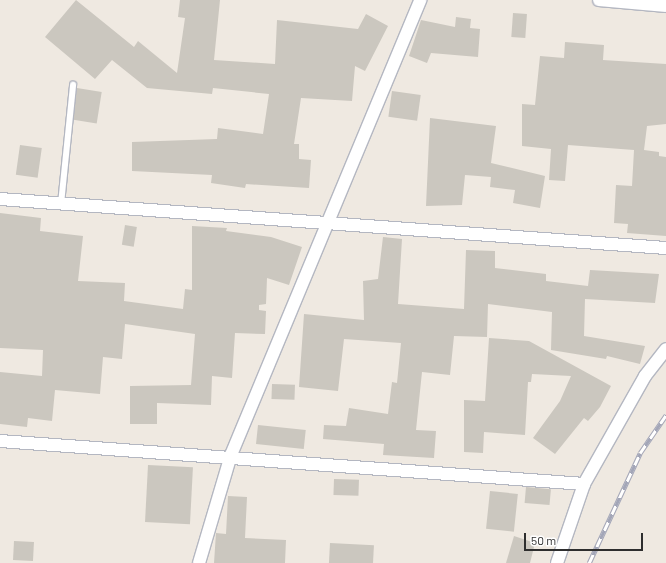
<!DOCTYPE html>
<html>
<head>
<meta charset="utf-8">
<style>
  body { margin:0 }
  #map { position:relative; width:666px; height:563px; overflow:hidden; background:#efe9e1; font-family:Barlow,sans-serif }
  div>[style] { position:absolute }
  .building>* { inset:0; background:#cbc7bf; transform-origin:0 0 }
  .roads { filter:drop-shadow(1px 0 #b4b7c1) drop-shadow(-1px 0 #b4b7c1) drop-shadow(0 1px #b4b7c1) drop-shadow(0 -1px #b4b7c1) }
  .lane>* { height:6px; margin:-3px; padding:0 3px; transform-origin:3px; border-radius:3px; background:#fff }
  .street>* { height:12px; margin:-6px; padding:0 6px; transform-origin:6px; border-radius:6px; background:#fff }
  .rail>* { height:4.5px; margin-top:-2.25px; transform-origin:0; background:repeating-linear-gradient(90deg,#fff 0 9px,#a3a6b8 0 18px); box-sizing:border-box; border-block:1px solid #a3a6b8 }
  span { translate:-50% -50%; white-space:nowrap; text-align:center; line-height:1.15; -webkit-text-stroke:3px #fff; paint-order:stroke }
  .scale { position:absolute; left:524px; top:533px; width:119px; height:18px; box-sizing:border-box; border:2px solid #2e2e2e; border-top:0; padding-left:5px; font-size:12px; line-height:14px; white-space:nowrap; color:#2e2e2e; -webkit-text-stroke:3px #fff; paint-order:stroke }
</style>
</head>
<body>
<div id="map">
  <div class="building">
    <i style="clip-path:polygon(76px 0,134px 47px,138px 41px,177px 73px,185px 18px,178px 17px,180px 0,220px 0,214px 60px,275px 64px,277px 20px,358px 29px,366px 14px,388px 26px,365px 71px,355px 66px,352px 101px,301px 98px,294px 144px,299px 144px,299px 159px,311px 160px,309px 188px,246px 184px,245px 188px,211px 183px,212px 175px,132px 171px,132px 142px,217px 139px,218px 128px,263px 134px,269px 94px,213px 88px,212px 94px,147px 88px,112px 60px,95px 79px,45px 37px)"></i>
    <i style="left:513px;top:13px;width:14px;height:24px;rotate:4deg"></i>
    <i style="clip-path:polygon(456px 17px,471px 19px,470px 28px,480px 29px,478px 57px,431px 53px,427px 63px,409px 56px,421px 20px,455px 27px)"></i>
    <i style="clip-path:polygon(565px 42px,604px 45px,603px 60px,666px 64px,666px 124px,647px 126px,644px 150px,659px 152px,659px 156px,666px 157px,666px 236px,627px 233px,628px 224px,614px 223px,616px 185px,632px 186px,634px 150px,568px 145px,565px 181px,549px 180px,551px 149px,522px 146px,522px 104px,535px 105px,540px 56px,564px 58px)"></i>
    <i style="left:77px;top:88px;width:25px;height:32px;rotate:9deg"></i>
    <i style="left:392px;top:91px;width:29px;height:26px;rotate:8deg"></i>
    <i style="clip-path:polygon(430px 118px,496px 126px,491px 163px,545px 176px,540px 208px,513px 203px,515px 190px,490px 187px,491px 177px,465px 175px,462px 205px,426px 206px)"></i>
    <i style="left:20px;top:145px;width:22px;height:30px;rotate:8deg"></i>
    <i style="clip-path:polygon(0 213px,41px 218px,40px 231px,83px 236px,78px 281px,125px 283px,124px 301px,183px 309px,185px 289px,192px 290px,192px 226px,227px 228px,226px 231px,271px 237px,302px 247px,289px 285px,267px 278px,266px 304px,259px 305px,259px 310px,266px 311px,265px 334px,235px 333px,232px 378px,212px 376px,211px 405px,157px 403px,157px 424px,130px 424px,130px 386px,191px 385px,195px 334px,125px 324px,122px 359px,103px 357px,100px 394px,55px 390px,52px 421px,28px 418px,27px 427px,0 424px,0 372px,42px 376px,43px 350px,0 348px)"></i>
    <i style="left:125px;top:225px;width:12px;height:20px;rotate:9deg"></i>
    <i style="clip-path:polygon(383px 237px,402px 239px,398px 304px,464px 309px,466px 250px,495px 251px,495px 268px,546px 274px,546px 281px,588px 286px,590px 270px,659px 274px,655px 303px,585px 299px,584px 336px,645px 346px,640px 364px,607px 356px,606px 359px,551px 350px,552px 312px,488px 304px,487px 337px,454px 336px,450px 375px,422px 372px,416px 430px,436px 431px,434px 458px,383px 455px,384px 444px,323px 439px,324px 425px,346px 426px,349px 408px,388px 414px,392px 382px,397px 383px,401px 343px,344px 339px,338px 391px,299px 387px,304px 314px,364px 320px,363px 281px,378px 279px)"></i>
    <i style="clip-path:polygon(489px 338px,529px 341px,611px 386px,600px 407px,588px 421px,584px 418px,555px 454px,533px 438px,560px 401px,571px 376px,532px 374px,531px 382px,528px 382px,525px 435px,484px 432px,483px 453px,464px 452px,464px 400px,485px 401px)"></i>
    <i style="left:272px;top:384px;width:23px;height:15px;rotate:2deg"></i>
    <i style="left:258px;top:425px;width:48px;height:19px;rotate:6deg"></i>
    <i style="left:148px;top:465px;width:45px;height:57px;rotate:3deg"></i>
    <i style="left:334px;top:479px;width:25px;height:16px;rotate:2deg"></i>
    <i style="left:526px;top:487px;width:25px;height:16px;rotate:5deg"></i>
    <i style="left:490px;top:491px;width:28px;height:38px;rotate:6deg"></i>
    <i style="clip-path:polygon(228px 496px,247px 497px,245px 538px,286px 540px,285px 563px,214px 563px,216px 533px,226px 534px)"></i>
    <i style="clip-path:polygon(514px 536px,535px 543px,530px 563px,506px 563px)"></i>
    <i style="left:14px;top:541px;width:20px;height:19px;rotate:3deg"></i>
    <i style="left:330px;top:543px;width:44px;height:20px;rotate:3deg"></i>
  </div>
  <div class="roads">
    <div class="lane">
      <i style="left:61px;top:204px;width:120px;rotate:-84.2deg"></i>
    </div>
    <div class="street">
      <i style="left:599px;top:0;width:67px;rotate:5.1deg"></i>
      <i style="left:0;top:199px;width:668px;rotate:4.21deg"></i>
      <i style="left:0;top:441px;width:586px;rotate:4.21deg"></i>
      <i style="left:199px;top:563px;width:113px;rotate:-73.5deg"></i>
      <i style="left:231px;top:455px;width:493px;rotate:-67.4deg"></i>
      <i style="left:557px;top:563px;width:83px;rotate:-71.1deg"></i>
      <i style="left:584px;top:484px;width:124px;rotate:-60.5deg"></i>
      <i style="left:645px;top:376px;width:34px;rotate:-52deg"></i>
    </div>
  </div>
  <div class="rail">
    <i style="left:589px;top:563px;width:121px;rotate:-65.1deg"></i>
    <i style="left:640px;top:453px;width:46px;rotate:-55.6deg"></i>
  </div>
  <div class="scale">50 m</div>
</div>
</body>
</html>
